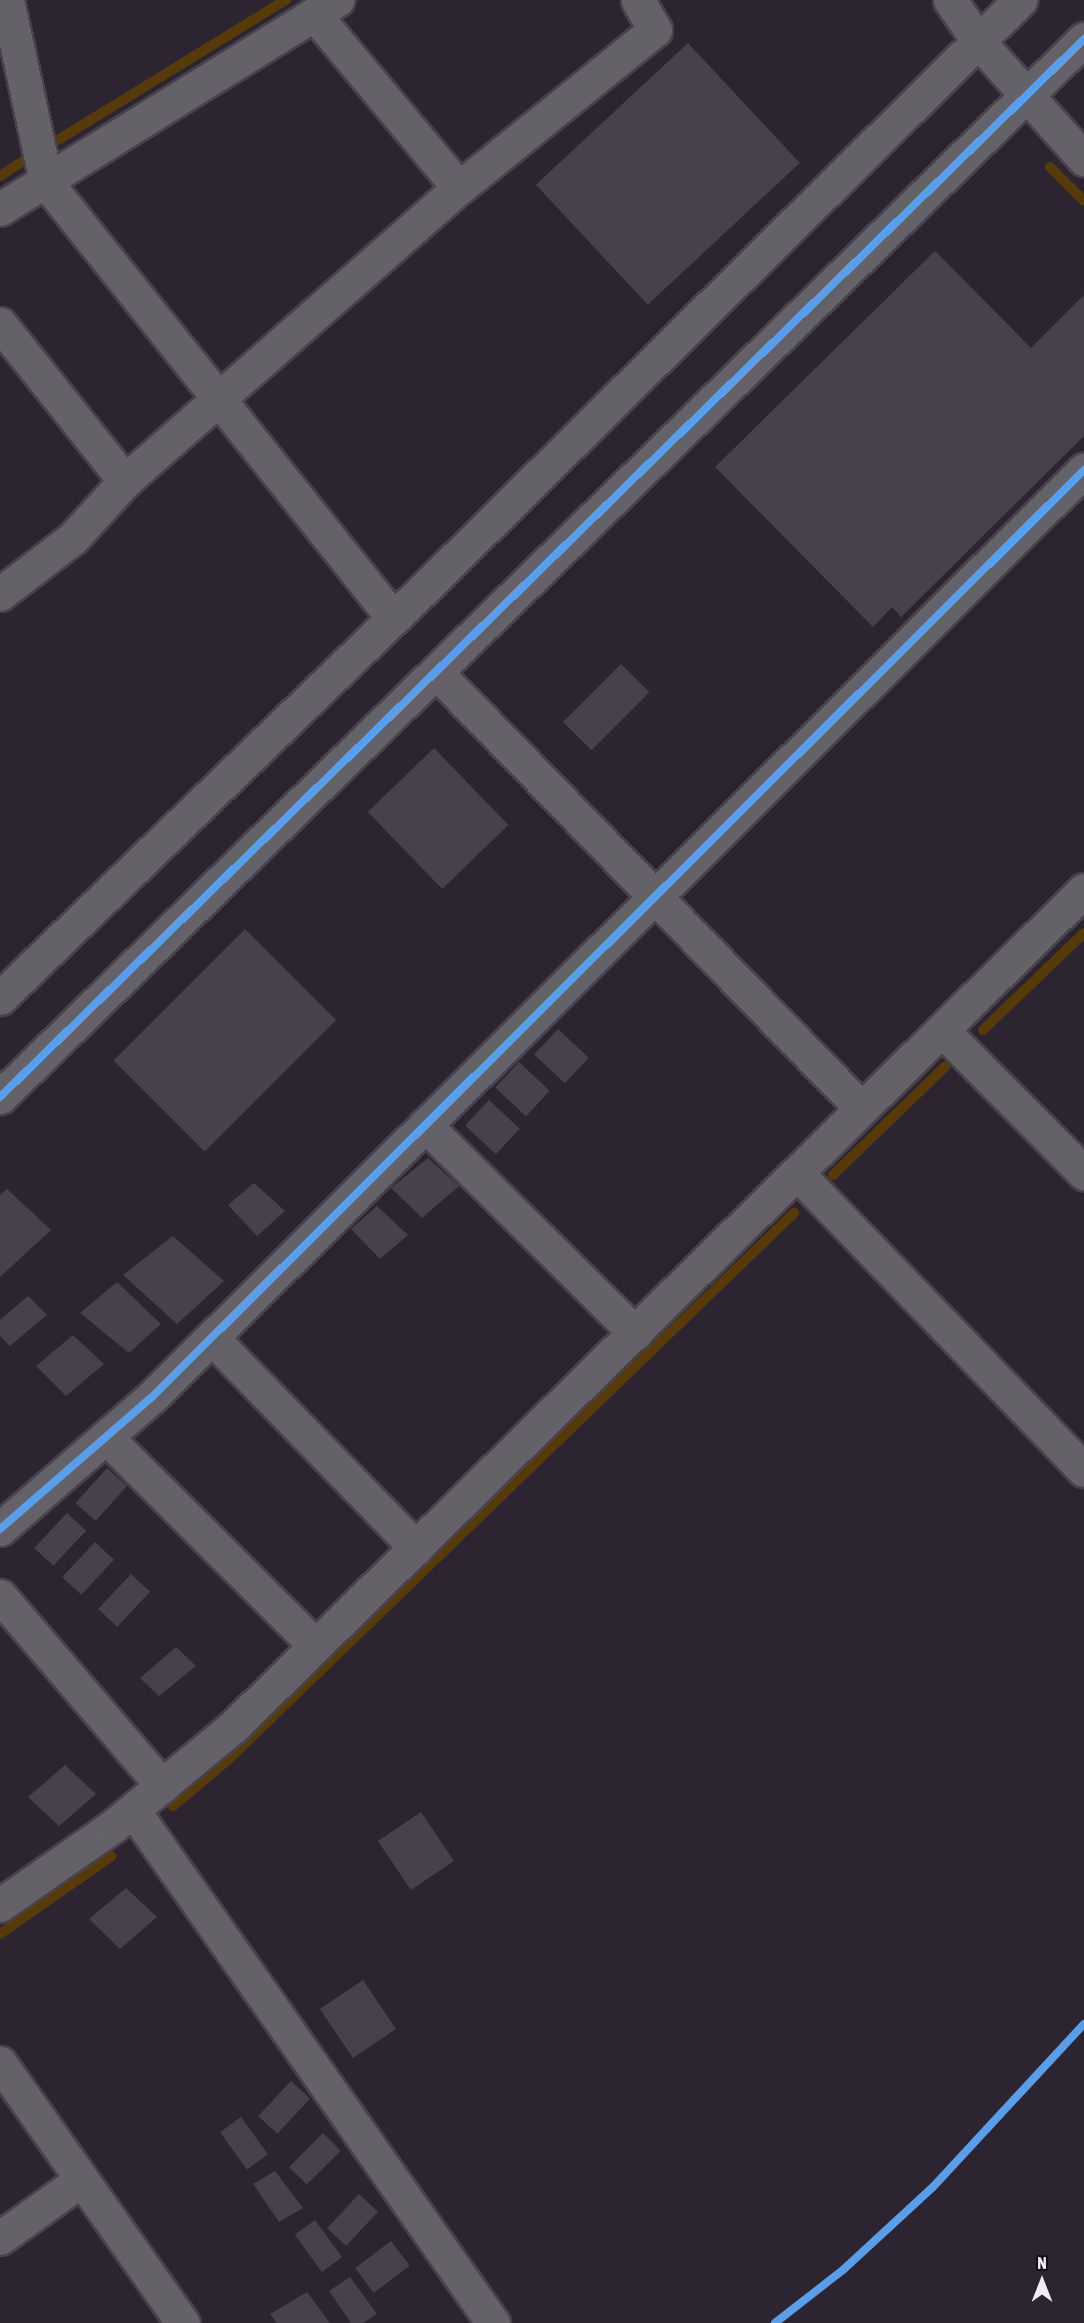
<!DOCTYPE html>
<html>
<head>
<meta charset="utf-8">
<style>
  body { margin:0 }
  #map { position:relative; width:1084px; height:2323px; overflow:hidden; background:#2c2531; font-family:"Asap Condensed",sans-serif }
  div>[style] { position:absolute }
  .stream>* { height:10px; margin:-5px; padding:0 5px; transform-origin:5px; border-radius:5px; background:#573a0a }
  .building>* { inset:0; background:#47414c; transform-origin:0 0 }
  .roads { filter:drop-shadow(2px 0 #48424c) drop-shadow(-2px 0 #48424c) drop-shadow(0 2px #48424c) drop-shadow(0 -2px #48424c) }
  .minor>* { height:33px; margin:-16.5px; padding:0 16.5px; transform-origin:16.5px; border-radius:16.5px; background:#656168 }
  .cycleway>* { height:8px; margin:-4px; padding:0 4px; transform-origin:4px; border-radius:4px; background:#5a9eea }
  span { translate:-50% -50%; white-space:nowrap; text-align:center; line-height:1.15; -webkit-text-stroke:6px #120c16; paint-order:stroke }
  .north { position:absolute; left:1012px; top:2251px; width:60px; height:60px; -webkit-text-stroke:4px #120c16; paint-order:stroke; rotate:0deg; font-size:16px; font-weight:700; line-height:24px; text-align:center; color:#f3ebfa }
  .north::after { content:''; display:block; margin:auto; width:21px; height:27px; background:#f3ebfa; clip-path:polygon(50% 0,100% 100%,50% 72%,0 100%) }
</style>
</head>
<body>
<div id="map">
  <div class="stream">
    <i style="left:58px;top:140px;width:268px;rotate:-31.6deg"></i>
    <i style="left:1050px;top:167px;width:48px;rotate:45deg"></i>
    <i style="left:0;top:176px;width:30px;rotate:-33deg"></i>
    <i style="left:983px;top:1030px;width:140px;rotate:-43.8deg"></i>
    <i style="left:833px;top:1175px;width:157px;rotate:-44deg"></i>
    <i style="left:173px;top:1806px;width:73px;rotate:-40deg"></i>
    <i style="left:229px;top:1759px;width:786px;rotate:-44.02deg"></i>
    <i style="left:0;top:1934px;width:136px;rotate:-34.9deg"></i>
  </div>
  <div class="building">
    <i style="left:688px;top:43px;width:164px;height:208px;rotate:47deg"></i>
    <i style="clip-path:polygon(935px 251px,1031px 348px,1084px 295px,1084px 436px,901px 617px,892px 607px,873px 627px,715px 467px)"></i>
    <i style="left:621px;top:664px;width:40px;height:82px;rotate:45deg"></i>
    <i style="left:434px;top:748px;width:107px;height:92px;rotate:46deg"></i>
    <i style="left:245px;top:929px;width:129px;height:186px;rotate:45deg"></i>
    <i style="left:558px;top:1029px;width:42px;height:35px;rotate:43deg"></i>
    <i style="left:519px;top:1062px;width:42px;height:35px;rotate:43deg"></i>
    <i style="left:489px;top:1100px;width:42px;height:35px;rotate:43deg"></i>
    <i style="clip-path:polygon(428px 1158px,459px 1186px,422px 1218px,391px 1188px)"></i>
    <i style="clip-path:polygon(254px 1183px,285px 1211px,257px 1236px,228px 1205px)"></i>
    <i style="clip-path:polygon(7px 1189px,51px 1230px,0 1277px,0 1195px)"></i>
    <i style="clip-path:polygon(377px 1206px,408px 1235px,380px 1259px,351px 1229px)"></i>
    <i style="clip-path:polygon(173px 1236px,224px 1281px,177px 1324px,123px 1275px)"></i>
    <i style="clip-path:polygon(117px 1282px,161px 1324px,129px 1353px,80px 1313px)"></i>
    <i style="clip-path:polygon(28px 1296px,47px 1315px,10px 1346px,0 1336px,0 1320px)"></i>
    <i style="clip-path:polygon(73px 1335px,104px 1364px,66px 1396px,36px 1366px)"></i>
    <i style="left:107px;top:1468px;width:27px;height:47px;rotate:42deg"></i>
    <i style="left:67px;top:1513px;width:26px;height:48px;rotate:43deg"></i>
    <i style="left:95px;top:1542px;width:26px;height:48px;rotate:43deg"></i>
    <i style="left:131px;top:1574px;width:26px;height:48px;rotate:43deg"></i>
    <i style="clip-path:polygon(176px 1647px,196px 1666px,159px 1696px,140px 1678px)"></i>
    <i style="clip-path:polygon(65px 1765px,96px 1794px,59px 1826px,28px 1797px)"></i>
    <i style="left:421px;top:1812px;width:59px;height:52px;rotate:56deg"></i>
    <i style="clip-path:polygon(126px 1888px,157px 1917px,120px 1949px,89px 1919px)"></i>
    <i style="left:363px;top:1980px;width:59px;height:52px;rotate:56deg"></i>
    <i style="left:291px;top:2081px;width:26px;height:48px;rotate:43deg"></i>
    <i style="left:241px;top:2117px;width:46px;height:26px;rotate:54deg"></i>
    <i style="left:323px;top:2133px;width:25px;height:48px;rotate:45deg"></i>
    <i style="clip-path:polygon(275px 2171px,303px 2208px,279px 2222px,253px 2184px)"></i>
    <i style="left:359px;top:2194px;width:26px;height:47px;rotate:43deg"></i>
    <i style="left:315px;top:2220px;width:46px;height:25px;rotate:54deg"></i>
    <i style="left:391px;top:2241px;width:31px;height:45px;rotate:53deg"></i>
    <i style="clip-path:polygon(350px 2277px,377px 2314px,363px 2323px,351px 2323px,329px 2291px)"></i>
    <i style="clip-path:polygon(307px 2292px,330px 2323px,277px 2323px,270px 2314px)"></i>
  </div>
  <div class="roads">
    <div class="minor">
      <i style="left:7px;top:0;width:186px;rotate:77.9deg"></i>
      <i style="left:46px;top:182px;width:557px;rotate:51.48deg"></i>
      <i style="left:950px;top:0;width:50px;rotate:55.7deg"></i>
      <i style="left:978px;top:41px;width:159px;rotate:48.1deg"></i>
      <i style="left:314px;top:14px;width:226px;rotate:50.2deg"></i>
      <i style="left:0;top:209px;width:397px;rotate:-31.8deg"></i>
      <i style="left:0;top:324px;width:201px;rotate:51.5deg"></i>
      <i style="left:0;top:594px;width:92px;rotate:-37.5deg"></i>
      <i style="left:73px;top:538px;width:77px;rotate:-47.6deg"></i>
      <i style="left:125px;top:481px;width:444px;rotate:-41.3deg"></i>
      <i style="left:459px;top:188px;width:252px;rotate:-38.9deg"></i>
      <i style="left:655px;top:30px;width:34px;rotate:-120deg"></i>
      <i style="left:436px;top:672px;width:610px;rotate:45.73deg"></i>
      <i style="left:0;top:998px;width:593px;rotate:-43.98deg"></i>
      <i style="left:427px;top:586px;width:834px;rotate:-44.66deg"></i>
      <i style="left:942px;top:1030px;width:202px;rotate:45.2deg"></i>
      <i style="left:0;top:1097px;width:1515px;rotate:-44.3deg"></i>
      <i style="left:425px;top:1125px;width:296px;rotate:44.7deg"></i>
      <i style="left:797px;top:1173px;width:413px;rotate:46deg"></i>
      <i style="left:212px;top:1338px;width:293px;rotate:45.8deg"></i>
      <i style="left:106px;top:1437px;width:296px;rotate:44.9deg"></i>
      <i style="left:0;top:1529px;width:201px;rotate:-41deg"></i>
      <i style="left:152px;top:1397px;width:1315px;rotate:-44.85deg"></i>
      <i style="left:0;top:1596px;width:250px;rotate:49.5deg"></i>
      <i style="left:133px;top:1810px;width:627px;rotate:54.94deg"></i>
      <i style="left:0;top:1905px;width:136px;rotate:-34.9deg"></i>
      <i style="left:112px;top:1827px;width:158px;rotate:-39.6deg"></i>
      <i style="left:234px;top:1726px;width:1192px;rotate:-44.52deg"></i>
      <i style="left:0;top:2063px;width:318px;rotate:54.9deg"></i>
      <i style="left:0;top:2238px;width:100px;rotate:-35.6deg"></i>
    </div>
  </div>
  <div class="cycleway">
    <i style="left:0;top:1097px;width:1515px;rotate:-44.3deg"></i>
    <i style="left:0;top:1529px;width:201px;rotate:-41deg"></i>
    <i style="left:152px;top:1397px;width:1315px;rotate:-44.85deg"></i>
    <i style="left:775px;top:2323px;width:88px;rotate:-38deg"></i>
    <i style="left:844px;top:2269px;width:121px;rotate:-42.7deg"></i>
    <i style="left:933px;top:2187px;width:222px;rotate:-47.2deg"></i>
  </div>
  <div class="north">N</div>
</div>
</body>
</html>
